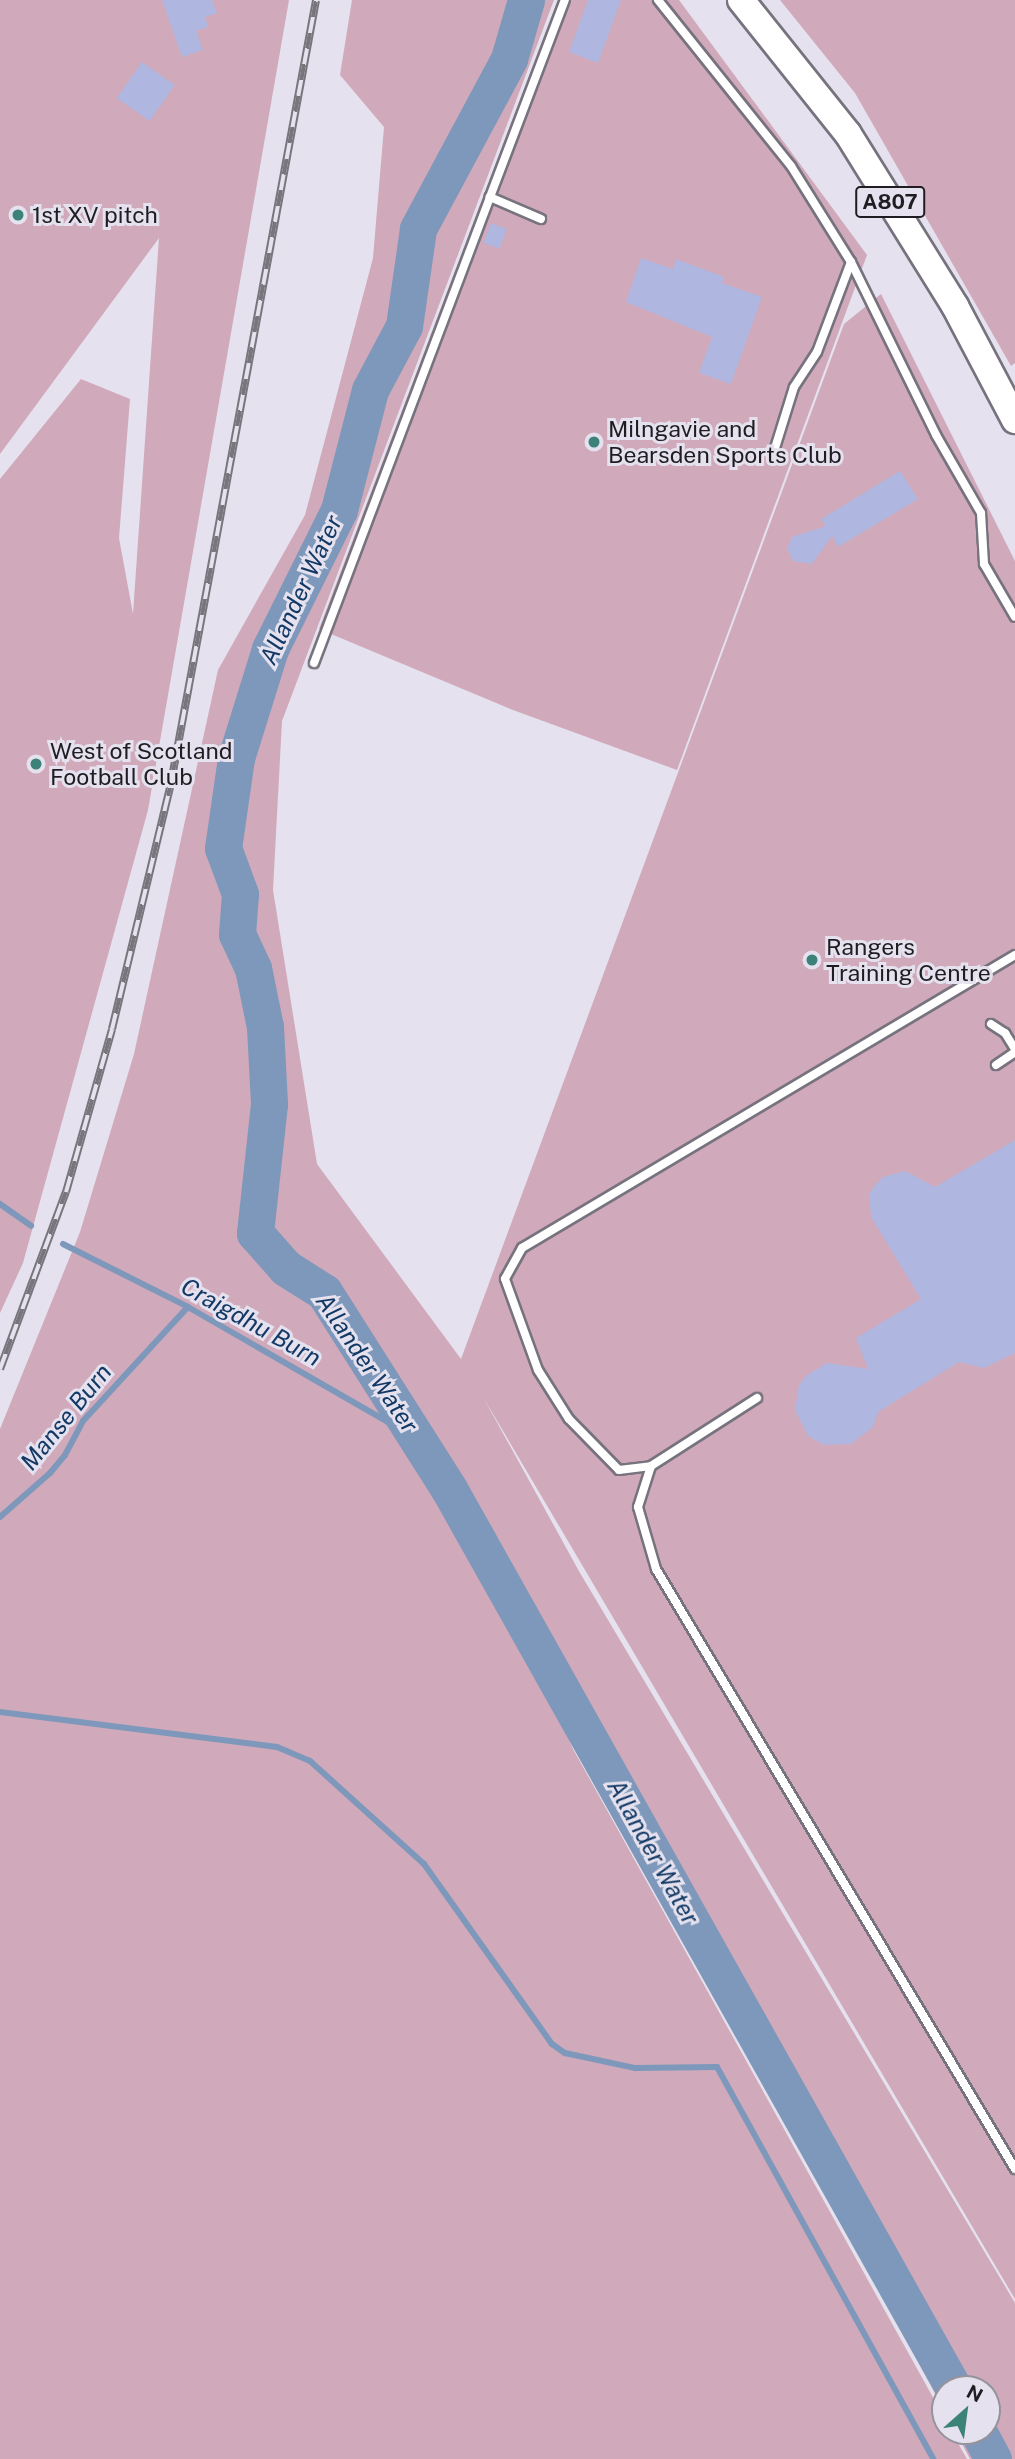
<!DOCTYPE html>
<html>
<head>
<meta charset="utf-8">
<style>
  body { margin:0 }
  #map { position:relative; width:1015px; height:2459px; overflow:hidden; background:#e5e1ee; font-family:"Public Sans",sans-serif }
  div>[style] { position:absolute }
  .green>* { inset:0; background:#d0a9bb }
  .stream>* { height:6px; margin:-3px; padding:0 3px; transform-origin:3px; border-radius:3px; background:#7d98ba }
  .river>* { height:37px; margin:-18.5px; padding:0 18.5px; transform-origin:18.5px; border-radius:18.5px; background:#7d98ba }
  .building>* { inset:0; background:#afb6df; transform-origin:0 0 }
  .roads { filter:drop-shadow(2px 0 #77737e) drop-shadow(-2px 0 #77737e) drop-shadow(0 2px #77737e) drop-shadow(0 -2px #77737e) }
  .lane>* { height:8px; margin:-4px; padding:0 4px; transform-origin:4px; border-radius:4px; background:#fff }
  .primary>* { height:26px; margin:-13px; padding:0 13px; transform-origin:13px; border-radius:13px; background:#fff }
  .rail>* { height:8px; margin-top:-4px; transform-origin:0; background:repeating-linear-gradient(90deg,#e5e1ee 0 16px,#78757d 0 32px); box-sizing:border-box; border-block:2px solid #78757d }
  .dots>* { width:19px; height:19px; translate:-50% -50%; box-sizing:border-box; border:4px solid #e5e1ee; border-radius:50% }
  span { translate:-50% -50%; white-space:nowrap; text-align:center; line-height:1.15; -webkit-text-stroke:6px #e5e1ee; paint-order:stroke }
  .shield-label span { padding:2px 5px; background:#e5e1ee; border:2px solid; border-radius:5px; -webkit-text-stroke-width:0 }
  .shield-label { font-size:21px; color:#1f1d22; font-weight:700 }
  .poi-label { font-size:23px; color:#1f1d22 }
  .left { translate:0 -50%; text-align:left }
  .water-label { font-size:24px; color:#123965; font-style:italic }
  .north { position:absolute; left:931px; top:2375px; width:70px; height:70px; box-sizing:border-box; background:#e5e1ee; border:2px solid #96939c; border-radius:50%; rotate:28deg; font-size:19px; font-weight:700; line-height:28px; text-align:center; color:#1f1d22 }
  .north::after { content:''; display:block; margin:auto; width:24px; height:32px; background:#3c8278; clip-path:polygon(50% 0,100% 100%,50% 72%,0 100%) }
</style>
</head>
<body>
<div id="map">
  <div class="green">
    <i style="clip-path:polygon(0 0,289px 0,148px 810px,23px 1263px,0 1313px,0 479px,81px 379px,130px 399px,119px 538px,133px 614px,159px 238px,0 454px)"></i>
    <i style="clip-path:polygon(352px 0,554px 0,282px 721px,273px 890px,317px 1164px,461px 1359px,844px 324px,881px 294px,1015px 561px,1015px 2299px,483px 1397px,580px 1573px,1015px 2303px,1015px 2459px,970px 2459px,955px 2431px,987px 2431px,987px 2389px,945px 2389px,945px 2412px,517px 1617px,573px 1749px,945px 2419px,945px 2431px,951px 2431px,967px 2459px,0 2459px,0 1429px,80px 1232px,134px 1054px,218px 670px,305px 515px,373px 258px,384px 127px,340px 75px)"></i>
    <i style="clip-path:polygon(558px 0,679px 0,867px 255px,677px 770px,513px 710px,319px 629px)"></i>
    <i style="clip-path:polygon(780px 0,1015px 0,1015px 363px,1011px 366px,855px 93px)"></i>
  </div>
  <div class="stream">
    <i style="left:0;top:1204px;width:38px;rotate:35deg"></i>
    <i style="left:63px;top:1244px;width:140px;rotate:26.7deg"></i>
    <i style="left:188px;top:1307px;width:265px;rotate:29.9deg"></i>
    <i style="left:0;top:1517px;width:67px;rotate:-41.3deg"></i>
    <i style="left:50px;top:1473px;width:23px;rotate:-50deg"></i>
    <i style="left:65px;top:1455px;width:38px;rotate:-62deg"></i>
    <i style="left:83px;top:1421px;width:155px;rotate:-47.4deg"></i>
    <i style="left:0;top:1712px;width:279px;rotate:7.2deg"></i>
    <i style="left:277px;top:1747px;width:36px;rotate:23deg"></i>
    <i style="left:310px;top:1761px;width:154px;rotate:42.1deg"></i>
    <i style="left:424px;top:1864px;width:221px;rotate:54.6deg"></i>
    <i style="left:552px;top:2044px;width:16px;rotate:35deg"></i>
    <i style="left:565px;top:2053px;width:72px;rotate:12.1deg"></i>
    <i style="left:635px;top:2068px;width:82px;rotate:-0.7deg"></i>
    <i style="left:717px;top:2067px;width:448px;rotate:61.1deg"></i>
  </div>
  <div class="river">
    <i style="left:526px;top:0;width:61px;rotate:106.1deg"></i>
    <i style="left:509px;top:59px;width:193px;rotate:118.2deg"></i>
    <i style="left:418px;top:229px;width:98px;rotate:98.2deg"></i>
    <i style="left:404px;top:326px;width:72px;rotate:118deg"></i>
    <i style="left:370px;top:390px;width:124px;rotate:104.5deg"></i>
    <i style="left:339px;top:510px;width:155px;rotate:116.4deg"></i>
    <i style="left:270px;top:649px;width:114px;rotate:107.3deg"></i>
    <i style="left:236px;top:758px;width:91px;rotate:98.2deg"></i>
    <i style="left:223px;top:848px;width:49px;rotate:69.7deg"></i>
    <i style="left:240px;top:894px;width:40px;rotate:94.3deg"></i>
    <i style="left:237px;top:934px;width:38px;rotate:65deg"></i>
    <i style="left:253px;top:968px;width:60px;rotate:78.5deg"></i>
    <i style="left:265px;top:1027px;width:77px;rotate:87deg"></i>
    <i style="left:269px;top:1104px;width:130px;rotate:96.2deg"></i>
    <i style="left:255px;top:1233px;width:47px;rotate:48.5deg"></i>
    <i style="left:286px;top:1268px;width:45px;rotate:32.3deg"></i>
    <i style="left:324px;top:1292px;width:233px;rotate:57.6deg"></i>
    <i style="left:449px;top:1489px;width:1032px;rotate:60.7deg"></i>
    <i style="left:978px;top:2431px;width:32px;rotate:62deg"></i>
  </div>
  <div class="building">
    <i style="clip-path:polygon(162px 0,212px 0,217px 13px,205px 17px,208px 27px,196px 31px,203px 50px,182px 57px)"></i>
    <i style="clip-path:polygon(588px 0,621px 0,598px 63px,569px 52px)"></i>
    <i style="left:142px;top:62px;width:40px;height:44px;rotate:35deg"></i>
    <i style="left:491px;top:223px;width:17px;height:21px;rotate:21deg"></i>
    <i style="clip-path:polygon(641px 258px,673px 269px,676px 259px,724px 277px,722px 283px,762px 297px,731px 384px,699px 373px,712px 337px,626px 302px)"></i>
    <i style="clip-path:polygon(900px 471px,918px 499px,838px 547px,832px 536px,812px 564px,793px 561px,787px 549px,792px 537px,826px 526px,821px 519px)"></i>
    <i style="clip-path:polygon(1015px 1140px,1015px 1353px,984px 1368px,959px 1362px,878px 1412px,873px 1427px,851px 1444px,824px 1445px,808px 1436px,795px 1410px,799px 1385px,807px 1375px,827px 1363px,868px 1369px,856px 1338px,921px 1299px,871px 1217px,869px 1194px,875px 1185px,883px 1177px,905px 1171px,935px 1187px)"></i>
  </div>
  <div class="roads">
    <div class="lane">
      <i style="left:658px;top:0;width:213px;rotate:51.3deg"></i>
      <i style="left:791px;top:166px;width:113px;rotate:58deg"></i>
      <i style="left:851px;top:262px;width:96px;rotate:110.7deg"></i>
      <i style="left:817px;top:352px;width:42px;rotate:123.3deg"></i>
      <i style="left:794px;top:387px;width:64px;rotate:107.3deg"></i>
      <i style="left:541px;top:219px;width:56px;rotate:-156.7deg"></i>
      <i style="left:490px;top:197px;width:211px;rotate:-69.2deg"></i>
      <i style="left:851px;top:262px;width:193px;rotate:63.8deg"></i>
      <i style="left:936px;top:435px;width:90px;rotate:60deg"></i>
      <i style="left:981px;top:513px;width:51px;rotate:86.6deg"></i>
      <i style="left:984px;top:564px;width:61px;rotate:59.7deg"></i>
      <i style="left:314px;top:663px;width:498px;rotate:-69.3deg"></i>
      <i style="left:1015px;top:955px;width:573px;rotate:149.28deg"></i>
      <i style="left:522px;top:1248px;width:35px;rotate:119deg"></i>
      <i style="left:505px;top:1279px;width:97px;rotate:70.1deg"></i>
      <i style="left:538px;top:1370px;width:58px;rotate:57.7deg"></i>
      <i style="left:569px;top:1419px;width:71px;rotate:45.6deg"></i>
      <i style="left:619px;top:1470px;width:32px;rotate:-7deg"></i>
      <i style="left:651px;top:1466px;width:43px;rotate:107.6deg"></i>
      <i style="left:638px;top:1507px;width:65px;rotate:73.8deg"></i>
      <i style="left:656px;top:1569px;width:699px;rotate:59.11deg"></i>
      <i style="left:991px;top:1024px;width:17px;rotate:33deg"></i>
      <i style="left:1005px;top:1033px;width:19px;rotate:58deg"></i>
      <i style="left:996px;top:1065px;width:23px;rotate:-34deg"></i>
      <i style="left:651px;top:1466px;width:126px;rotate:-32.7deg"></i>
    </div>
    <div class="primary">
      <i style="left:741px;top:0;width:171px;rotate:51.4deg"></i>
      <i style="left:848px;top:134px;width:203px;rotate:58.1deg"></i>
      <i style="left:955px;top:306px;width:129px;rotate:62.2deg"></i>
    </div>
  </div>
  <div class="rail">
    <i style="left:0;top:1369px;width:189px;rotate:-69.6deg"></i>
    <i style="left:66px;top:1192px;width:169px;rotate:-74.2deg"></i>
    <i style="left:112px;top:1029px;width:248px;rotate:-76.5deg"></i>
    <i style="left:170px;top:788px;width:801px;rotate:-79.5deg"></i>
  </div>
  <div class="dots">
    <i style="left:18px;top:215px;background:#3c8278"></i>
    <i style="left:594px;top:442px;background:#3c8278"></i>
    <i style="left:36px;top:764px;background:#3c8278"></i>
    <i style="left:812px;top:960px;background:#3c8278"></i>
  </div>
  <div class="shield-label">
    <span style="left:890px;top:202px">A807</span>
  </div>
  <div class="poi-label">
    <span class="left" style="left:32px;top:215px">1st XV pitch</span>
    <span class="left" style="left:608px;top:442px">Milngavie and<br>Bearsden Sports Club</span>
    <span class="left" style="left:50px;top:764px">West of Scotland<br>Football Club</span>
    <span class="left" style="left:826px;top:960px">Rangers<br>Training Centre</span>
  </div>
  <div class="water-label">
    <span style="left:301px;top:590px;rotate:-65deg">Allander Water</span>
    <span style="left:251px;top:1322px;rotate:29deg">Craigdhu Burn</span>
    <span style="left:367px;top:1363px;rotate:56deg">Allander Water</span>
    <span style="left:66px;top:1417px;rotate:-51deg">Manse Burn</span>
    <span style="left:653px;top:1852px;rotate:61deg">Allander Water</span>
  </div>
  <div class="north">N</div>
</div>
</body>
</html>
